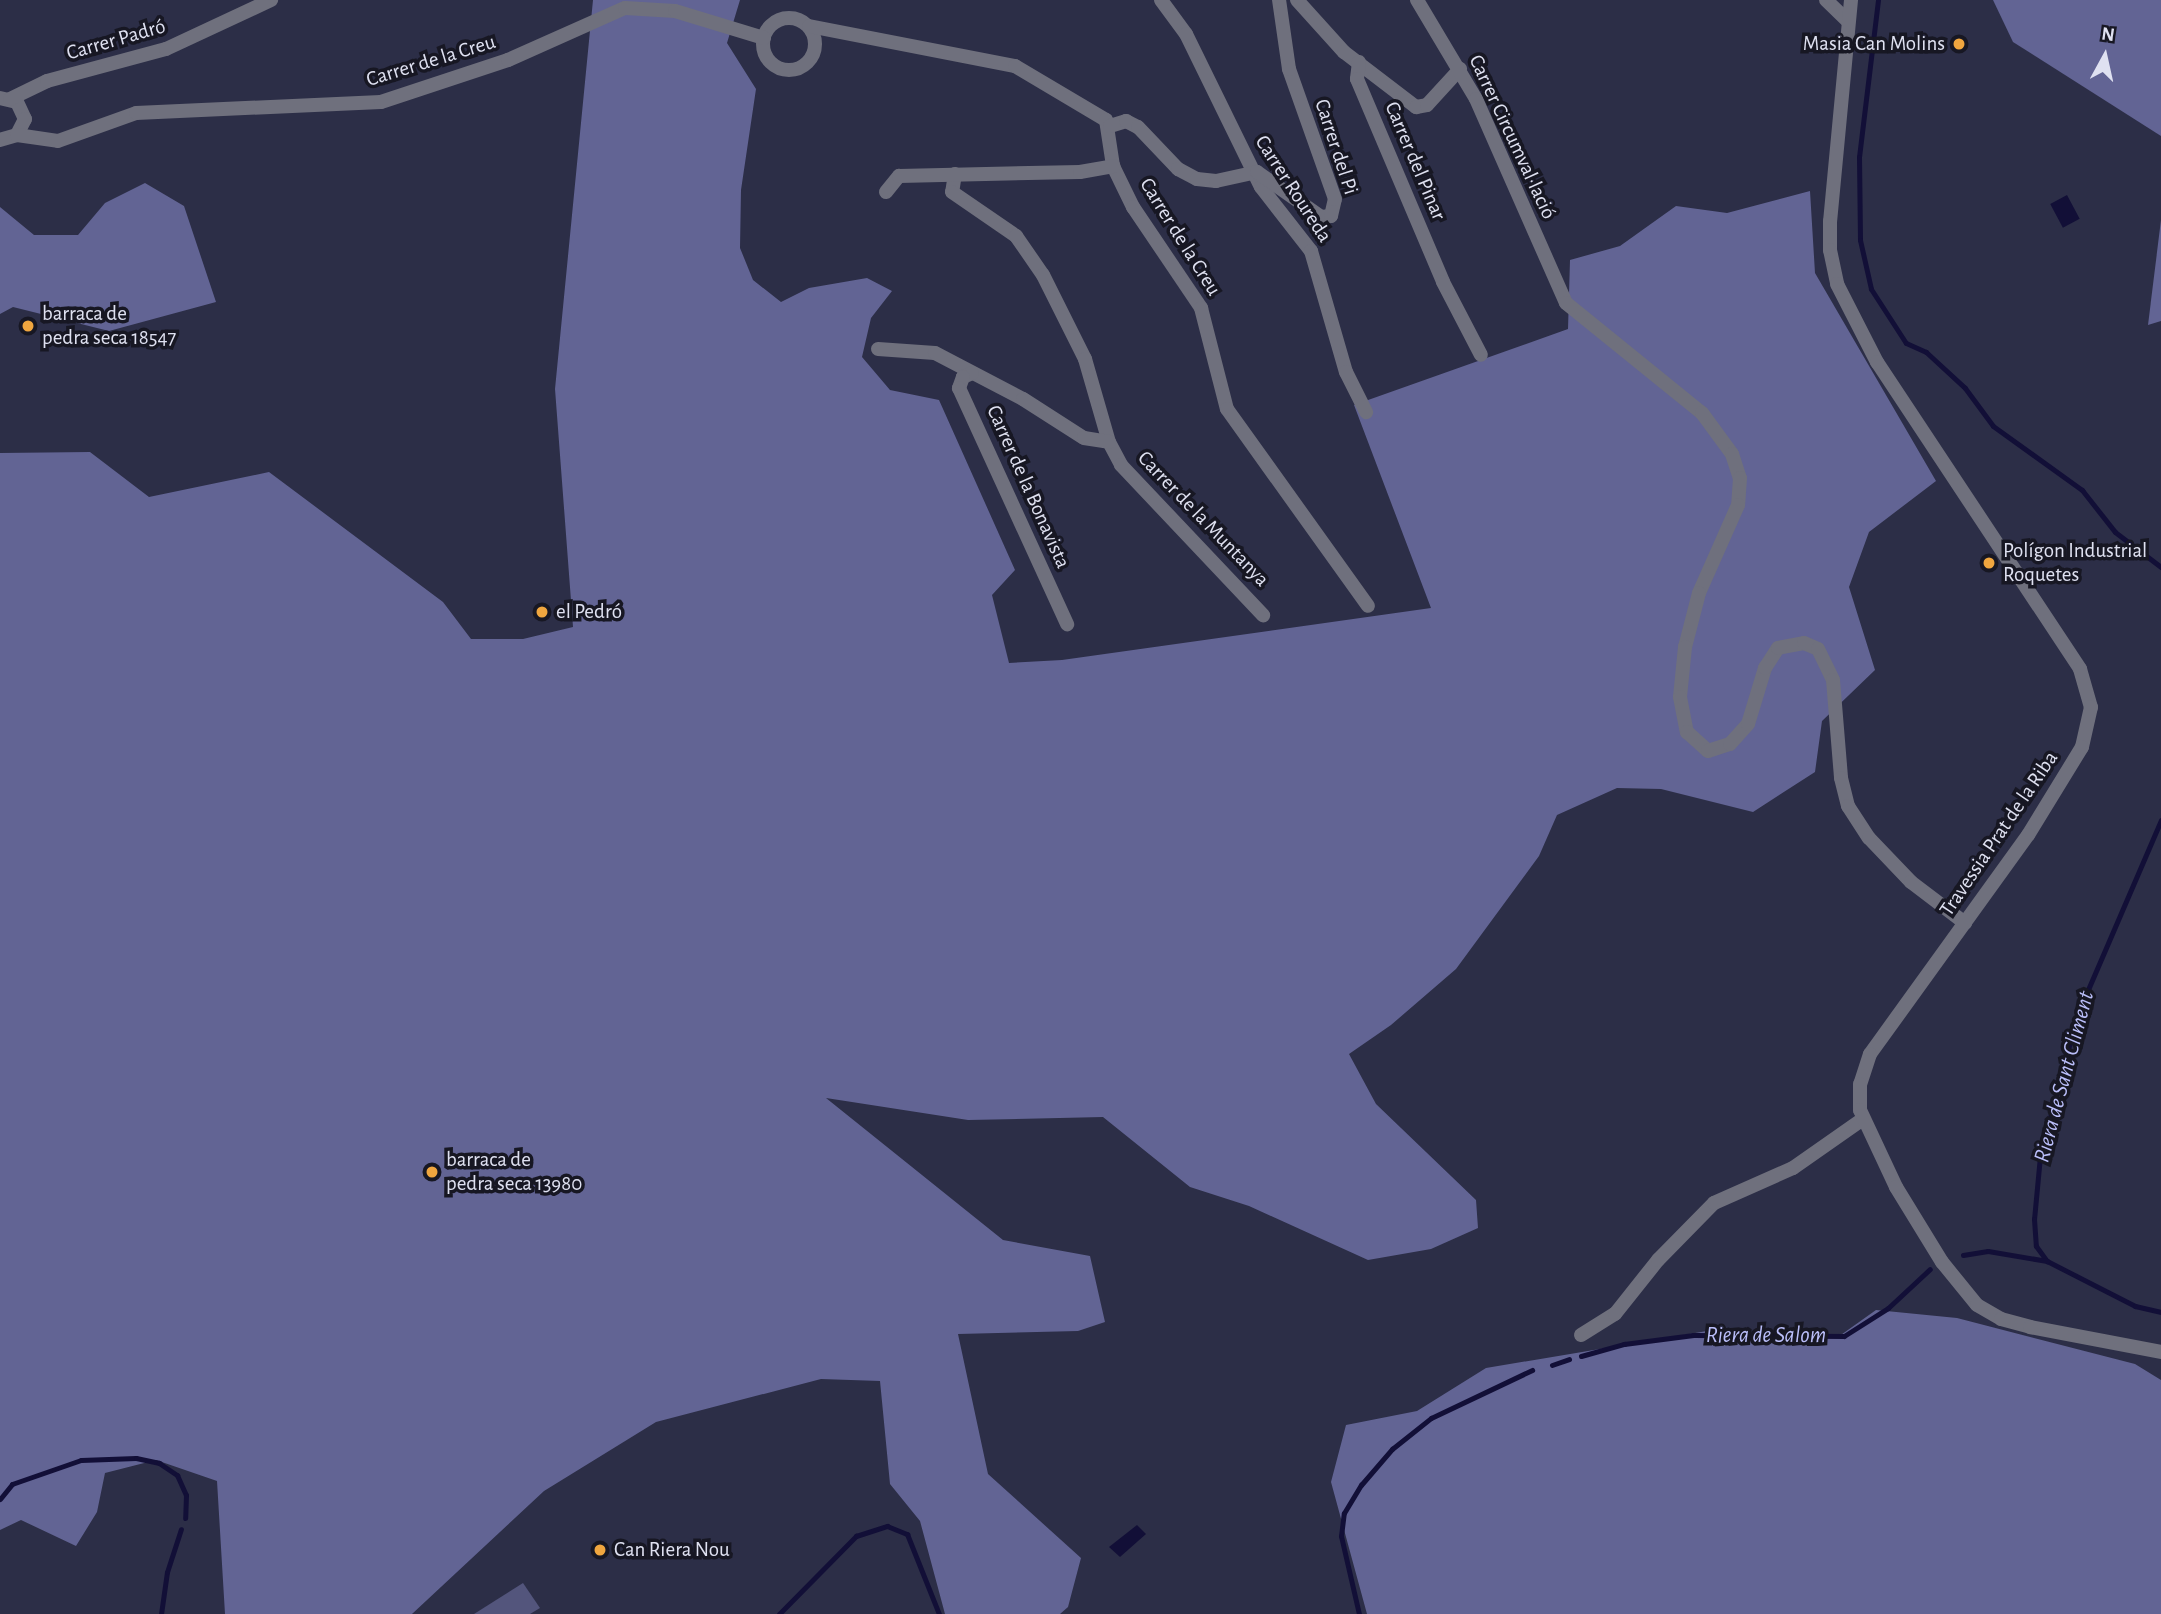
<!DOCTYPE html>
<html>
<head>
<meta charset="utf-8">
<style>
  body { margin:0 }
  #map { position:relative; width:2161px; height:1614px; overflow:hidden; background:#2c2e47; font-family:"Alegreya Sans",sans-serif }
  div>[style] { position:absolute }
  .green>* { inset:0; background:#53557c }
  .forest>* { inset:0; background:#626494 }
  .water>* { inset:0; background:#120f37; transform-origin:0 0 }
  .stream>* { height:5px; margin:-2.5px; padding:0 2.5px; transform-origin:2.5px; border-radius:2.5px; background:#120f37 }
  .minor>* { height:14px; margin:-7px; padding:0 7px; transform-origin:7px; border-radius:7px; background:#6f707d }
  .minor>.ring { margin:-7px; padding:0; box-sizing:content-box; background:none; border:14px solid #6f707d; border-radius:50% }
  .tertiary>* { height:14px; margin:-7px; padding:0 7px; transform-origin:7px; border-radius:7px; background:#6f707d }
  .dots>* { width:19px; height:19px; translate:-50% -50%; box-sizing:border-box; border:4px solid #171723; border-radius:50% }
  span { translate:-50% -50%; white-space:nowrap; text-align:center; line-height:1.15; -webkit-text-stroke:7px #171723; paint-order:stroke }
  .street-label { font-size:21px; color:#dfe1f1 }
  .poi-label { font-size:21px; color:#dfe1f1 }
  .right { translate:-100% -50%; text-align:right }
  .left { translate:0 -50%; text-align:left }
  .water-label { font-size:23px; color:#babef9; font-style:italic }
  .north { position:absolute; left:2070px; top:21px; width:70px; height:70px; -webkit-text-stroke:5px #171723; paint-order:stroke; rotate:8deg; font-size:19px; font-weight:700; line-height:28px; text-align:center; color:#dfe1f1 }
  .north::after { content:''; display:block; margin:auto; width:24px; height:32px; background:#dfe1f1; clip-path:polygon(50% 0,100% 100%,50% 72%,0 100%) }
</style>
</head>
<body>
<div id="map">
  <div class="green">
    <i style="clip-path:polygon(523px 1583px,540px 1608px,530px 1614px,474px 1614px)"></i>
  </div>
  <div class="forest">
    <i style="clip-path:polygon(593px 0,740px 0,727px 43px,756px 89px,741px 190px,740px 248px,753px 280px,781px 302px,809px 288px,867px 278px,892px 291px,871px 318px,862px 357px,890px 390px,939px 400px,1015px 570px,992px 595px,1009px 663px,1062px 660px,1431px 608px,1354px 405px,1568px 329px,1570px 260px,1620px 246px,1676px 206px,1727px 213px,1810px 191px,1815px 273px,1936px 481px,1869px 532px,1849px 587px,1875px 670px,1822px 721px,1815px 772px,1753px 812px,1661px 789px,1617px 788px,1557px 815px,1539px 856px,1456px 969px,1391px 1025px,1349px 1054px,1376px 1104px,1476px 1200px,1478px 1228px,1431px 1249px,1368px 1260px,1249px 1206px,1190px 1187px,1103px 1117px,968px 1120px,826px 1098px,1003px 1240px,1090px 1256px,1105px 1322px,1078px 1331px,958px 1334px,988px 1474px,1081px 1558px,1068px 1607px,1060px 1614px,945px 1614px,920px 1521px,890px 1484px,880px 1381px,821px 1379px,656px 1422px,544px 1491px,412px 1614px,225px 1614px,217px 1481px,156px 1460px,105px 1473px,97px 1512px,76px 1546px,21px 1520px,0 1530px,0 453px,90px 452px,149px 497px,269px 472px,443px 602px,471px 639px,523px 639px,573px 627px,555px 389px)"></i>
    <i style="clip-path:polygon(1993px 0,2161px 0,2161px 136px,2013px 42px)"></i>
    <i style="clip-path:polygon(145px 183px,184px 206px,216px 302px,109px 331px,13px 307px,0 314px,0 207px,34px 235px,78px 235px,105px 203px)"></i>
    <i style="clip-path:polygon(2161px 220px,2161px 321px,2148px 325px)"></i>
    <i style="clip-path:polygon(1876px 1310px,1957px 1318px,2135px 1364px,2161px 1380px,2161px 1614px,1367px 1614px,1331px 1482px,1346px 1425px,1417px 1411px,1486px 1368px,1713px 1330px,1749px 1338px,1838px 1337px)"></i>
  </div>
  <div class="water">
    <i style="left:2067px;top:195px;width:27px;height:19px;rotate:62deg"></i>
    <i style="clip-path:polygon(1137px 1525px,1146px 1534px,1120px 1557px,1109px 1547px)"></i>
  </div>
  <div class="stream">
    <i style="left:1878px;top:0;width:158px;rotate:96.9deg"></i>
    <i style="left:1859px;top:157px;width:83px;rotate:89.3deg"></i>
    <i style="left:1860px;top:240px;width:50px;rotate:77.3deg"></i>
    <i style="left:1871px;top:289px;width:64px;rotate:57.1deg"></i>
    <i style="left:1906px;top:343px;width:22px;rotate:24deg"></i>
    <i style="left:1926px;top:352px;width:53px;rotate:42.7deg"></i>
    <i style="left:1965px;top:388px;width:47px;rotate:53.6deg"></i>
    <i style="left:1993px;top:426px;width:110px;rotate:35.7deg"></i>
    <i style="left:2082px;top:490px;width:53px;rotate:51.8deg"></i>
    <i style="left:2115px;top:532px;width:58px;rotate:37.3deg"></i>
    <i style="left:2161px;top:820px;width:212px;rotate:113.3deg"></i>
    <i style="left:2077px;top:1015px;width:146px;rotate:104.7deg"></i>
    <i style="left:2040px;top:1156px;width:63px;rotate:95.4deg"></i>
    <i style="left:2034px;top:1219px;width:27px;rotate:86deg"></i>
    <i style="left:2036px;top:1246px;width:19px;rotate:54deg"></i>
    <i style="left:2047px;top:1261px;width:99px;rotate:27.1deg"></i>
    <i style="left:2135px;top:1306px;width:27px;rotate:13deg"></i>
    <i style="left:1963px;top:1255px;width:25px;rotate:-9deg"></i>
    <i style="left:1988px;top:1251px;width:60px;rotate:9.6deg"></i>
    <i style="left:1581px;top:1356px;width:45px;rotate:-15.6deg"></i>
    <i style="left:1624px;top:1344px;width:70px;rotate:-7.4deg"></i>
    <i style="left:1693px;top:1335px;width:151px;rotate:0.4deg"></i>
    <i style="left:1844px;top:1336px;width:52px;rotate:-32.5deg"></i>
    <i style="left:1888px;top:1308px;width:57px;rotate:-42.9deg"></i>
    <i style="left:1552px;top:1365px;width:18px;rotate:-19deg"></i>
    <i style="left:0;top:1499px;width:19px;rotate:-51deg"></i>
    <i style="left:12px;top:1484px;width:73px;rotate:-19.2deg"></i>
    <i style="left:81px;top:1460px;width:55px;rotate:-2.1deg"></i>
    <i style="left:136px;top:1458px;width:24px;rotate:12deg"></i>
    <i style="left:159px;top:1463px;width:22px;rotate:34deg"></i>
    <i style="left:177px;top:1475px;width:22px;rotate:66deg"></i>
    <i style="left:186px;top:1495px;width:23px;rotate:92deg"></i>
    <i style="left:161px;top:1614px;width:42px;rotate:-81.9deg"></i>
    <i style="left:167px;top:1572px;width:45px;rotate:-72deg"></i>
    <i style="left:779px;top:1614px;width:110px;rotate:-45.4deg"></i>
    <i style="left:856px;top:1536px;width:33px;rotate:-18deg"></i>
    <i style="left:887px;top:1526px;width:22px;rotate:22deg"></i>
    <i style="left:907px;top:1534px;width:86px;rotate:68.2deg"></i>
    <i style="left:1359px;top:1614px;width:80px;rotate:-103deg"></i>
    <i style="left:1341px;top:1536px;width:23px;rotate:-83deg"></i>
    <i style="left:1344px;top:1513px;width:33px;rotate:-59deg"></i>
    <i style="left:1361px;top:1485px;width:48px;rotate:-49.3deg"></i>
    <i style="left:1392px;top:1449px;width:50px;rotate:-38.5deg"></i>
    <i style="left:1431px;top:1418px;width:112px;rotate:-25.4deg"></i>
  </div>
  <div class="minor">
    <i style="left:1161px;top:0;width:42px;rotate:53.7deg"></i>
    <i style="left:1186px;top:34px;width:170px;rotate:63.9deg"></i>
    <i style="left:1261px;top:187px;width:81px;rotate:52deg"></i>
    <i style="left:1311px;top:251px;width:126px;rotate:73.9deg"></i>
    <i style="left:1346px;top:372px;width:45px;rotate:63.4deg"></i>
    <i style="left:1297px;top:0;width:70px;rotate:47.9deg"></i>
    <i style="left:1344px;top:52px;width:91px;rotate:37.4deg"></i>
    <i style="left:1416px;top:107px;width:11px;rotate:-10deg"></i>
    <i style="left:1427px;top:105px;width:49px;rotate:-47.5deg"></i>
    <i style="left:1417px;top:0;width:115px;rotate:59.2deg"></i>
    <i style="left:1476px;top:99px;width:223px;rotate:66.2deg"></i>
    <i style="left:1566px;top:303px;width:175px;rotate:39deg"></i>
    <i style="left:1702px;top:413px;width:51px;rotate:53.8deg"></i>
    <i style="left:1732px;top:454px;width:25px;rotate:72deg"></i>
    <i style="left:1740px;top:478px;width:27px;rotate:94deg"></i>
    <i style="left:1738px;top:505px;width:96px;rotate:113.9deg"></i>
    <i style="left:1699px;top:593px;width:56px;rotate:104.5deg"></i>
    <i style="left:1685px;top:647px;width:50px;rotate:95.7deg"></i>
    <i style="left:1680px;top:697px;width:36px;rotate:79deg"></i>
    <i style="left:1687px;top:732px;width:28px;rotate:42deg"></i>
    <i style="left:1708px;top:751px;width:23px;rotate:-18deg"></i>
    <i style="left:1730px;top:744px;width:27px;rotate:-48deg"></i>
    <i style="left:1748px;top:724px;width:59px;rotate:-73.1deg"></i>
    <i style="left:1765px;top:668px;width:24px;rotate:-57deg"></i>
    <i style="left:1778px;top:648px;width:26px;rotate:-11deg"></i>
    <i style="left:1804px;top:643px;width:15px;rotate:23deg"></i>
    <i style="left:1818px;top:649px;width:34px;rotate:64deg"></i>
    <i style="left:1833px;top:680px;width:98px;rotate:85.3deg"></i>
    <i style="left:1841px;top:778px;width:29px;rotate:76deg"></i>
    <i style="left:1848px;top:806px;width:38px;rotate:57deg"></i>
    <i style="left:1869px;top:838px;width:61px;rotate:46.3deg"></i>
    <i style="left:1911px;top:882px;width:68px;rotate:37.2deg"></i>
    <i style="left:1826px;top:0;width:29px;rotate:44deg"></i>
    <i class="ring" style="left:763px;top:18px;width:38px;height:38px"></i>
    <i style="left:809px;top:26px;width:210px;rotate:11deg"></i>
    <i style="left:1015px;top:66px;width:106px;rotate:30.7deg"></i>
    <i style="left:1106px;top:120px;width:47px;rotate:81.3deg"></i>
    <i style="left:1113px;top:166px;width:46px;rotate:64deg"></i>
    <i style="left:1133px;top:207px;width:122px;rotate:56deg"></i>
    <i style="left:1201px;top:308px;width:104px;rotate:75.6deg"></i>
    <i style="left:1227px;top:409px;width:242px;rotate:54.4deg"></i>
    <i style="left:1359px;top:62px;width:17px;rotate:97deg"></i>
    <i style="left:1357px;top:79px;width:220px;rotate:67deg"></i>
    <i style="left:1443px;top:282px;width:82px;rotate:62.5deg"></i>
    <i style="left:0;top:98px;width:17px;rotate:13deg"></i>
    <i style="left:17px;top:102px;width:19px;rotate:65deg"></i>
    <i style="left:25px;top:119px;width:18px;rotate:117deg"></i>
    <i style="left:17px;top:135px;width:18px;rotate:164deg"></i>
    <i style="left:10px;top:99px;width:41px;rotate:-25.9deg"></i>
    <i style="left:47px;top:81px;width:123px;rotate:-15.1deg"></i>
    <i style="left:166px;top:49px;width:116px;rotate:-25deg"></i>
    <i style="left:1110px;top:126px;width:17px;rotate:-17deg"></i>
    <i style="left:1126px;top:121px;width:13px;rotate:27deg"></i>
    <i style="left:1138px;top:127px;width:58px;rotate:46.4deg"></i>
    <i style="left:1178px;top:169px;width:21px;rotate:28deg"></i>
    <i style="left:1197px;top:179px;width:19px;rotate:6deg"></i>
    <i style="left:1216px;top:181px;width:42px;rotate:-12.4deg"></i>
    <i style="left:1257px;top:172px;width:78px;rotate:35.1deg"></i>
    <i style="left:1321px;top:217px;width:10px;rotate:-6deg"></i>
    <i style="left:1331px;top:216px;width:17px;rotate:-77deg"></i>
    <i style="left:1335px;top:199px;width:138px;rotate:-109.5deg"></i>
    <i style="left:1289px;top:69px;width:70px;rotate:-98.2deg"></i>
    <i style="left:17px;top:135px;width:41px;rotate:8.3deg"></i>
    <i style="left:58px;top:141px;width:83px;rotate:-19.7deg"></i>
    <i style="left:136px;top:113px;width:245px;rotate:-2.6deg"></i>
    <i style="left:381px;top:102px;width:134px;rotate:-18.3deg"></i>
    <i style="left:508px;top:60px;width:128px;rotate:-24deg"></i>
    <i style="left:625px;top:8px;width:50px;rotate:3.4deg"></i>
    <i style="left:675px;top:11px;width:93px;rotate:16.9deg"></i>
    <i style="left:955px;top:174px;width:18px;rotate:99deg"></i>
    <i style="left:952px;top:192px;width:78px;rotate:34.5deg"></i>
    <i style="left:1016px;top:236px;width:47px;rotate:55.3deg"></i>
    <i style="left:1043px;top:275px;width:94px;rotate:63.4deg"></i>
    <i style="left:1085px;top:359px;width:86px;rotate:73.9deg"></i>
    <i style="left:1109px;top:442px;width:26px;rotate:62deg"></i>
    <i style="left:1121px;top:465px;width:207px;rotate:46.6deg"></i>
    <i style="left:886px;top:192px;width:21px;rotate:-51deg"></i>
    <i style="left:899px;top:176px;width:181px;rotate:-1.3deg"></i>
    <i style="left:1080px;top:172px;width:34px;rotate:-10deg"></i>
    <i style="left:878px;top:349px;width:57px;rotate:4deg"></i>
    <i style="left:935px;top:353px;width:99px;rotate:27.6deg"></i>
    <i style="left:1023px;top:399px;width:72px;rotate:32.6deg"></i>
    <i style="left:1084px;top:438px;width:25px;rotate:9deg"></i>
    <i style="left:972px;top:373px;width:10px;rotate:156deg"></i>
    <i style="left:963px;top:377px;width:12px;rotate:110deg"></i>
    <i style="left:959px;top:388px;width:260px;rotate:65.4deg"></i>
    <i style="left:1581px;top:1335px;width:40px;rotate:-32deg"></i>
    <i style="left:1615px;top:1314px;width:69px;rotate:-51.5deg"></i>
    <i style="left:1658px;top:1260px;width:80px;rotate:-45.5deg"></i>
    <i style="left:1714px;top:1203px;width:86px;rotate:-23.9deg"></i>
    <i style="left:1793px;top:1168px;width:85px;rotate:-35deg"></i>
  </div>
  <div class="tertiary">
    <i style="left:1851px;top:0;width:222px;rotate:95.4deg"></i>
    <i style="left:1830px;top:221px;width:29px;rotate:90deg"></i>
    <i style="left:1830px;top:250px;width:35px;rotate:78deg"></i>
    <i style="left:1837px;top:284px;width:88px;rotate:62.9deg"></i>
    <i style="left:1877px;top:362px;width:368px;rotate:56.5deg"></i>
    <i style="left:2080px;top:669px;width:40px;rotate:74deg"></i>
    <i style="left:2091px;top:707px;width:41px;rotate:102.7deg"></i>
    <i style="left:2082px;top:747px;width:103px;rotate:121.5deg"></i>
    <i style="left:2028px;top:835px;width:270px;rotate:125.8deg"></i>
    <i style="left:1870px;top:1054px;width:32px;rotate:108deg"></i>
    <i style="left:1860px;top:1084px;width:26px;rotate:90deg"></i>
    <i style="left:1860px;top:1110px;width:85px;rotate:64.9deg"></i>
    <i style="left:1896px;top:1187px;width:88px;rotate:58.5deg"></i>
    <i style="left:1942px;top:1262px;width:55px;rotate:50.9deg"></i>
    <i style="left:1977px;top:1305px;width:28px;rotate:30deg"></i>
    <i style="left:2001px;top:1319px;width:30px;rotate:15deg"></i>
    <i style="left:2030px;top:1327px;width:133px;rotate:10.8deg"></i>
  </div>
  <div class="dots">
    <i style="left:1959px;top:44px;background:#f0a63f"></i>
    <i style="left:28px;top:326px;background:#f0a63f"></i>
    <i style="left:1989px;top:563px;background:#f0a63f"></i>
    <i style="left:542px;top:612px;background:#f0a63f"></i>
    <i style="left:432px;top:1172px;background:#f0a63f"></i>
    <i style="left:600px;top:1550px;background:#f0a63f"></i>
  </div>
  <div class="street-label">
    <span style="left:116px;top:40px;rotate:-16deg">Carrer Padró</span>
    <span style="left:431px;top:61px;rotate:-17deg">Carrer de la Creu</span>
    <span style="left:1512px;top:137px;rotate:65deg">Carrer Circumval·lació</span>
    <span style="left:1336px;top:147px;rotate:72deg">Carrer del Pi</span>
    <span style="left:1415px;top:161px;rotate:67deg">Carrer del Pinar</span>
    <span style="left:1293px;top:189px;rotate:57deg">Carrer Roureda</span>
    <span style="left:1180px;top:237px;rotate:58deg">Carrer de la Creu</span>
    <span style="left:1028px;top:487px;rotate:66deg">Carrer de la Bonavista</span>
    <span style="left:1203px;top:519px;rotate:46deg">Carrer de la Muntanya</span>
    <span style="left:1999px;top:834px;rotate:-56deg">Travessia Prat de la Riba</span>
  </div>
  <div class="poi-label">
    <span class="right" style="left:1945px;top:44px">Masia Can Molins</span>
    <span class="left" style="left:42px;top:326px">barraca de<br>pedra seca 18547</span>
    <span class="left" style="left:2003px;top:563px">Polígon Industrial<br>Roquetes</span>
    <span class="left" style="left:556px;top:612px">el Pedró</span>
    <span class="left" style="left:446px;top:1172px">barraca de<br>pedra seca 13980</span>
    <span class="left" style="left:614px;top:1550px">Can Riera Nou</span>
  </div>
  <div class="water-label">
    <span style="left:2065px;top:1077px;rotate:-75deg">Riera de Sant Climent</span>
    <span style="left:1766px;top:1336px">Riera de Salom</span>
  </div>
  <div class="north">N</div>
</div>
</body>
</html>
